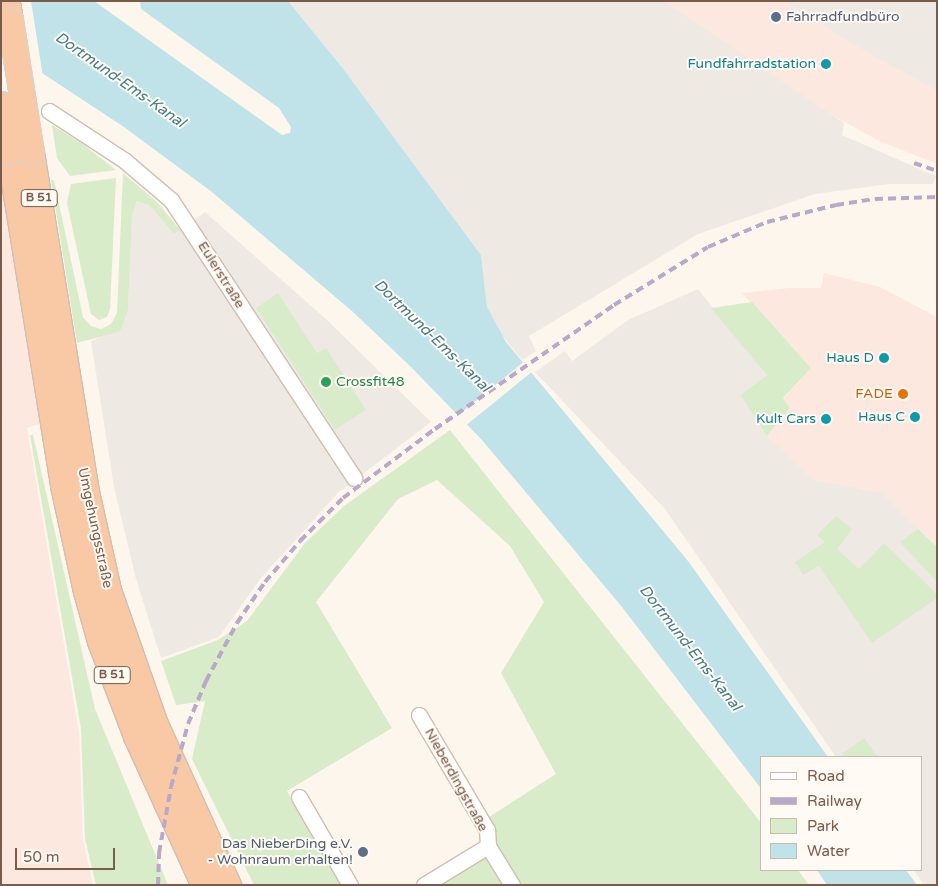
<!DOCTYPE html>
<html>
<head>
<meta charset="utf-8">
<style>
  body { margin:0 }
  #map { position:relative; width:938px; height:886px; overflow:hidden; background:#fdf6ec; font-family:"Varela Round",sans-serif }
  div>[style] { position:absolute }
  .commercial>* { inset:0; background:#fde8e0 }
  .industrial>* { inset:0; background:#efe9e4 }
  .green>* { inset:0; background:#d8ecc9 }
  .water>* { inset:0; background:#bfe3e8 }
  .pier>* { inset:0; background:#fdf6ec; transform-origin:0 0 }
  .roads { filter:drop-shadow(1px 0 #d1beb0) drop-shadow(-1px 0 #d1beb0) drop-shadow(0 1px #d1beb0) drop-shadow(0 -1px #d1beb0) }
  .minor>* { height:15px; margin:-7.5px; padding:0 7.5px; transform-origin:7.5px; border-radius:7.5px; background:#fff }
  .trunk>* { height:25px; margin:-12.5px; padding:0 12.5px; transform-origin:12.5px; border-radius:12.5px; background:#f9c8a4 }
  .rail>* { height:4px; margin-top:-2px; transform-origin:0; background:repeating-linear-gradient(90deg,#b9a8c9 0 8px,transparent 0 13px) }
  .bridges { filter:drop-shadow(1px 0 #dad1cd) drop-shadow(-1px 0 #dad1cd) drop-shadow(0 1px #dad1cd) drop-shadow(0 -1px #dad1cd) }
  .trunk-bridge>* { height:25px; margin:-12.5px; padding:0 12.5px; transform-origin:12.5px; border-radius:12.5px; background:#f9c8a4 }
  .dots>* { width:14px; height:14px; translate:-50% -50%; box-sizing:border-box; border:2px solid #fffaf3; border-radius:50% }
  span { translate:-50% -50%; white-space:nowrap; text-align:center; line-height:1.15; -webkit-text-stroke:4px #fffaf3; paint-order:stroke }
  .shield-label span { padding:1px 4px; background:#fffaf3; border:1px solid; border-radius:4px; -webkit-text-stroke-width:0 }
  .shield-label { font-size:12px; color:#7a5c4d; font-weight:700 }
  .service-label { font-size:14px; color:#4e5e75 }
  .left { translate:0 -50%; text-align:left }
  .right { translate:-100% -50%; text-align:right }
  .culture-label { font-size:14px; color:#0d838f }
  .street-label { font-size:14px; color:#7a5c4d }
  .leisure-label { font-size:14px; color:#27864d }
  .food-label { font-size:14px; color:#c56008 }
  .water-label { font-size:15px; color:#437c86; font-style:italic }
  .frame { position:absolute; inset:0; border:2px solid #7a5c4d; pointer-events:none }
  .legend { position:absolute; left:760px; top:756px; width:162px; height:115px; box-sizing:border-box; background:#fffaf3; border:1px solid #cabbb1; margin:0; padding:6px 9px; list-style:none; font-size:15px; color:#7a5c4d }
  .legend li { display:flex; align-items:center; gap:10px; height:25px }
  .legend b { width:25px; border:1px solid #cabbb1 }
  .scale { position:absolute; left:15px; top:848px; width:100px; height:22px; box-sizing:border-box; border:2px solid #7a5c4d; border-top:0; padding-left:6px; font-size:15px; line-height:18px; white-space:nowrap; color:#7a5c4d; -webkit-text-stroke:4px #fffaf3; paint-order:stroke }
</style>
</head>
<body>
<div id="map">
  <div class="commercial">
    <i style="clip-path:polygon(664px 1px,784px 1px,937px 91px,937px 164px,879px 141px,816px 106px)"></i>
    <i style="clip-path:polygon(1px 155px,45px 422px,27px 428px,79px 732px,83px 839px,93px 885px,1px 885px)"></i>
    <i style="clip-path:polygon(824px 273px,880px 287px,937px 317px,937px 547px,881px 492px,814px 480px,767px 436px,790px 408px,783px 399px,811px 368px,742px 293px,789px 288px,821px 288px)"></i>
  </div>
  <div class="industrial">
    <i style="clip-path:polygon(288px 1px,664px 1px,844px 123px,842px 135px,936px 176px,933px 184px,889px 184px,815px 194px,698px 234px,529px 336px,536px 351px,522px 360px,500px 333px,487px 307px,481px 255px,341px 66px)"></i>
    <i style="clip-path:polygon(784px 1px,937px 1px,937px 91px,851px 43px)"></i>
    <i style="clip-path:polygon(137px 201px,149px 205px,174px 234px,205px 212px,327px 320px,431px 422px,338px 493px,261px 578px,219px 637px,161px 658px,136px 579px,114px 487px,91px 341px,122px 328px,128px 310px,132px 216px)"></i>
    <i style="clip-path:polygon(698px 289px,767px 375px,740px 395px,767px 436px,814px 480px,881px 492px,937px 547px,937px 885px,924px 885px,914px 870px,922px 870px,922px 757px,836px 757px,665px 509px,535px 372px,565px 351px,572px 361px,628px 320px)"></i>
  </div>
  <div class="green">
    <i style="clip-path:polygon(52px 125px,81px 143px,116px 170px,70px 176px,57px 158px)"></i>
    <i style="clip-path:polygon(123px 173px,157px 202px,180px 230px,174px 234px,149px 205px,137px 201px,132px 216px,128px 310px,122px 328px,118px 332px,77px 343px,51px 180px,54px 180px,83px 317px,91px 326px,101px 329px,111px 324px,117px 313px)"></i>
    <i style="clip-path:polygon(116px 178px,110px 309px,107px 317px,99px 320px,91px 314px,67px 203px,71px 184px)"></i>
    <i style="clip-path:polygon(278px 293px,317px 353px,326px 348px,366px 410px,335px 430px,256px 308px)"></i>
    <i style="clip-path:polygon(752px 302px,811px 368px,783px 398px,790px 408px,767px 436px,740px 395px,767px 375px,711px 308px)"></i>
    <i style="clip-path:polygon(450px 430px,762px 824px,762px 870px,798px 870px,809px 885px,516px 885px,493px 847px,486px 819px,556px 774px,501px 673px,544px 602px,510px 546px,437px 480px,398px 499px,316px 602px,392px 728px,287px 791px,345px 885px,254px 885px,192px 759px,205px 701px,176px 705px,161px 661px,218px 640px,247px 621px,305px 543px,344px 506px)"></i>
    <i style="clip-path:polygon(30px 435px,33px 435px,95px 709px,168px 885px,96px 885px,85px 839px,81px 729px)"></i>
    <i style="clip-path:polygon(836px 516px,852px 529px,837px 549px,859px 569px,884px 543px,937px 594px,937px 598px,872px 643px,819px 566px,803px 575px,795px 562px,825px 542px,817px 535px)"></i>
    <i style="clip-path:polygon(918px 529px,937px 547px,937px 582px,900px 542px)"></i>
    <i style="clip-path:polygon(864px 738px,878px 757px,845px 757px,842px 754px)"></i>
    <i style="clip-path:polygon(487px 852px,507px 885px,435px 885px)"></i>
  </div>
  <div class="water">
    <i style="clip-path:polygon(1px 1px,94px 1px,282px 135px,290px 133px,291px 127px,279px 108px,141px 9px,140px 1px,288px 1px,341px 66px,481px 255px,487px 307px,506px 342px,688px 561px,828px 757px,762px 757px,762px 790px,622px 607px,482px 440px,410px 366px,353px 312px,212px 192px,124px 127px,1px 46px)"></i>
    <i style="clip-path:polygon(817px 870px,906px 870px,917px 885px,827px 885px)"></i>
  </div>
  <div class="pier">
    <i style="clip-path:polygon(1px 1px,31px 1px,43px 77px,1px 49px)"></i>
    <i style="left:526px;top:360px;width:13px;height:92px;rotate:51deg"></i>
  </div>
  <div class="roads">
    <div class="minor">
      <i style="left:49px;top:111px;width:90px;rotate:33.2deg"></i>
      <i style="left:124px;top:160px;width:62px;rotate:40.4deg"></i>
      <i style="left:171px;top:200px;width:333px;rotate:56.6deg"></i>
      <i style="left:419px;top:715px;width:134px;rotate:59.4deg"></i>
      <i style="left:487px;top:830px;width:16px;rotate:86deg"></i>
      <i style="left:299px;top:797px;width:102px;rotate:59.9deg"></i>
      <i style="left:424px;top:885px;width:75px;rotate:-31.4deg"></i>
      <i style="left:488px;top:846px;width:46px;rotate:58.4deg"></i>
    </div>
    <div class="trunk">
      <i style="left:7px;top:1px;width:19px;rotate:81deg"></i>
      <i style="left:9px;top:151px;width:338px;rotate:80.8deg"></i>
      <i style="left:63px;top:485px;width:108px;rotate:77.8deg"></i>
      <i style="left:86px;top:591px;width:52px;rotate:74.4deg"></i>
      <i style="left:100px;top:641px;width:102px;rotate:69.2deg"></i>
      <i style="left:136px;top:736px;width:164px;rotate:65.5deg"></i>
      <i style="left:31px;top:152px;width:339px;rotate:80.8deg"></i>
      <i style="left:85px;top:487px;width:106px;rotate:77.4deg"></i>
      <i style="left:108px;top:590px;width:142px;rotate:70.7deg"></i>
      <i style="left:155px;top:724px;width:177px;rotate:65.6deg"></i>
    </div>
  </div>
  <div class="rail">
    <i style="left:914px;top:163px;width:24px;rotate:19deg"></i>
    <i style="left:158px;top:885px;width:32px;rotate:-88deg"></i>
    <i style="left:159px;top:853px;width:67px;rotate:-79.7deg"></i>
    <i style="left:171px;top:787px;width:65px;rotate:-74.9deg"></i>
    <i style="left:188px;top:724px;width:47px;rotate:-67.3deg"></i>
    <i style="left:206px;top:681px;width:66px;rotate:-61.9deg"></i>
    <i style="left:237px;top:623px;width:50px;rotate:-55.7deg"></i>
    <i style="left:265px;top:582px;width:54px;rotate:-49.5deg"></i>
    <i style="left:300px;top:541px;width:61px;rotate:-45deg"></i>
    <i style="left:343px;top:498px;width:115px;rotate:-36.9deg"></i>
    <i style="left:435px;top:429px;width:218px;rotate:-34.7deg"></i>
    <i style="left:614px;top:305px;width:110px;rotate:-31.7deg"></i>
    <i style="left:708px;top:247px;width:64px;rotate:-23deg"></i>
    <i style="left:767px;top:222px;width:71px;rotate:-13.8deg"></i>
    <i style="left:836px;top:205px;width:39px;rotate:-9deg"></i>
    <i style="left:875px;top:199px;width:62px;rotate:-1.8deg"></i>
  </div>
  <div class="bridges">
    <div class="trunk-bridge">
      <i style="left:10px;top:20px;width:134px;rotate:81deg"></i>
      <i style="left:1px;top:104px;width:48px;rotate:80.3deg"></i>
    </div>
  </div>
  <div class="dots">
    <i style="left:776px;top:17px;background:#5c6f8a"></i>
    <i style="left:826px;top:64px;background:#0f9aa8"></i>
    <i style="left:884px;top:358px;background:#0f9aa8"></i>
    <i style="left:326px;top:382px;background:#2e9e5b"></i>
    <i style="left:903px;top:394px;background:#e8710a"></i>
    <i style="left:915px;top:417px;background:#0f9aa8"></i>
    <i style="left:826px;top:419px;background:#0f9aa8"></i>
    <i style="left:363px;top:852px;background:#5c6f8a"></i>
  </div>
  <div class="shield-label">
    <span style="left:39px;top:198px">B 51</span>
    <span style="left:112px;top:675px">B 51</span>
  </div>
  <div class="service-label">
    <span class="left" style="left:786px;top:17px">Fahrradfundbüro</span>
    <span class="right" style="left:353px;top:852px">Das NieberDing e.V.<br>- Wohnraum erhalten!</span>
  </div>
  <div class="culture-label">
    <span class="right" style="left:816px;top:64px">Fundfahrradstation</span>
    <span class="right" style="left:874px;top:358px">Haus D</span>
    <span class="right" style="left:905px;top:417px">Haus C</span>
    <span class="right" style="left:816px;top:419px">Kult Cars</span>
  </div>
  <div class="street-label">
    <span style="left:221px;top:275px;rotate:58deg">Eulerstraße</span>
    <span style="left:95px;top:528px;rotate:78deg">Umgehungsstraße</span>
    <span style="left:456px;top:780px;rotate:61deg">Nieberdingstraße</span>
  </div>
  <div class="leisure-label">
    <span class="left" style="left:336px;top:382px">Crossfit48</span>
  </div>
  <div class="food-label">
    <span class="right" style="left:893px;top:394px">FADE</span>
  </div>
  <div class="water-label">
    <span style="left:120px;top:80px;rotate:35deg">Dortmund-Ems-Kanal</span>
    <span style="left:432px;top:336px;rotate:44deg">Dortmund-Ems-Kanal</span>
    <span style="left:690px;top:648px;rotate:52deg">Dortmund-Ems-Kanal</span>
  </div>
  <div class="frame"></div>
  <ul class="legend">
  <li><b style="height:6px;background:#fff"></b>Road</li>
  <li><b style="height:6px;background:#b9a8c9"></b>Railway</li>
  <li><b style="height:14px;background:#d8ecc9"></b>Park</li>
  <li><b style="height:14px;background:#bfe3e8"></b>Water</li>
  </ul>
  <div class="scale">50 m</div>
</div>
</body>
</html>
